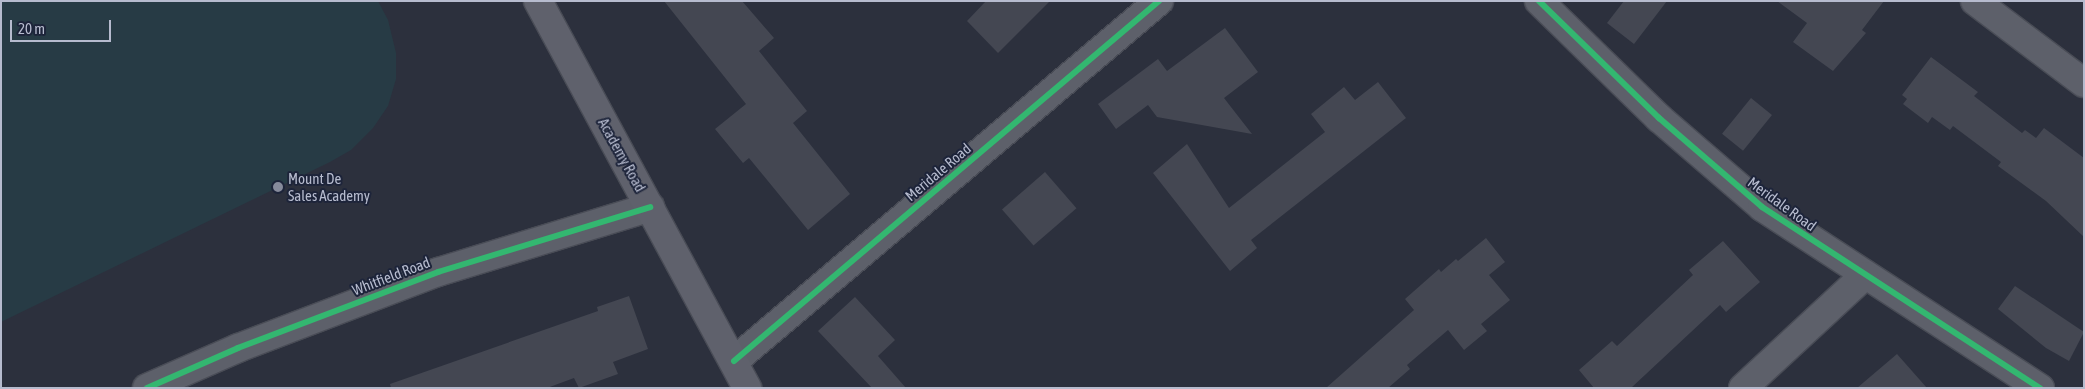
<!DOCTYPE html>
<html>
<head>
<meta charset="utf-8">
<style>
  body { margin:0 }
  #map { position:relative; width:2085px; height:389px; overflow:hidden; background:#2c303d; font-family:"Asap Condensed",sans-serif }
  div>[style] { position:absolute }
  .green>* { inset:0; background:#273b45 }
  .building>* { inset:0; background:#444752; transform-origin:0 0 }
  .roads { filter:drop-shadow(1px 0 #494c56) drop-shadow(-1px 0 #494c56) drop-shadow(0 1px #494c56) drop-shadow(0 -1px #494c56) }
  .minor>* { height:28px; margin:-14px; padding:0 14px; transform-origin:14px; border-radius:14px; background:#5d606a }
  .major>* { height:28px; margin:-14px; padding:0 14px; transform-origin:14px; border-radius:14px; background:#5f616c }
  .cycleway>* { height:6px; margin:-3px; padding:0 3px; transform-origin:3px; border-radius:3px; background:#33b770 }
  .dots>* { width:14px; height:14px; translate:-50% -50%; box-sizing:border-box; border:2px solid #1d243a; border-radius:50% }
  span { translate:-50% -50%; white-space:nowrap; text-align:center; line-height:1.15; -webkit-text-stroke:4px #1d243a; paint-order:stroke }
  .street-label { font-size:15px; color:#b6bbce }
  .poi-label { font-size:15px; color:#b6bbce }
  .left { translate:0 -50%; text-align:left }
  .frame { position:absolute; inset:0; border:2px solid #b6bbce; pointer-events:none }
  .scale { position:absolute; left:10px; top:20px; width:101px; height:22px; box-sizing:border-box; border:2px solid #b6bbce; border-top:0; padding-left:6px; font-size:15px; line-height:18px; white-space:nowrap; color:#b6bbce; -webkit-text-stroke:4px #1d243a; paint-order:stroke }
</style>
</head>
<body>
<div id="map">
  <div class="green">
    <i style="clip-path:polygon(1px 1px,378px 1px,388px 20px,396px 53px,396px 79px,388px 106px,373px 128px,351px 150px,330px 162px,1px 322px)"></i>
  </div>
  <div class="building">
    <i style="clip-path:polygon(664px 1px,742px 1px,774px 38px,759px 51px,807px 111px,793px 123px,850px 194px,808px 230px,749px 158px,743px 163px,715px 129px,746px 104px)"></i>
    <i style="clip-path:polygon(986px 1px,1050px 1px,998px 53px,967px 21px)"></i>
    <i style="clip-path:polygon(1624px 1px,1667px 1px,1634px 44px,1607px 23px)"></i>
    <i style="clip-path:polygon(1777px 1px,1884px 1px,1862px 30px,1866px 33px,1833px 71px,1793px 42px,1807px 23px)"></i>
    <i style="clip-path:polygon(1225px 28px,1258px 72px,1224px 98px,1252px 134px,1157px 117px,1148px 105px,1116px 129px,1098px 104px,1158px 59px,1167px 71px)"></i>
    <i style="clip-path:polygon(1931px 57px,1978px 92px,1974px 96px,2022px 133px,2025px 130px,2036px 138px,2044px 128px,2084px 158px,2084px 237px,2046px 201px,1998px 166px,2001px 162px,1953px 126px,1950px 130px,1932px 117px,1928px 123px,1903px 104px,1907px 99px,1902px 95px)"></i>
    <i style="clip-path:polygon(1378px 82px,1406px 118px,1251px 240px,1257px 248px,1230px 271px,1153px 173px,1187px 144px,1229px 208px,1325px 132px,1311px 114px,1344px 87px,1355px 100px)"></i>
    <i style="left:1751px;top:98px;width:27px;height:46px;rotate:39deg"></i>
    <i style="left:1045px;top:172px;width:48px;height:57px;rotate:49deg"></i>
    <i style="clip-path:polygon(1486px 238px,1505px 262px,1489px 275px,1510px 300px,1481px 324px,1487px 331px,1464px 350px,1448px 330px,1407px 365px,1410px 369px,1388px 388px,1326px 388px,1414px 310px,1405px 299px,1439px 269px,1441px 272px,1456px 259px,1458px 261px)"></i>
    <i style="clip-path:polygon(1723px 241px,1760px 282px,1726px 312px,1720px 305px,1631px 388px,1594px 388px,1579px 370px,1612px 341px,1617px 346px,1693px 275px,1689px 270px)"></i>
    <i style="clip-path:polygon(2015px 286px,2084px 332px,2069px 361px,2046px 348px,1998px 309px)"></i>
    <i style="clip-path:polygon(629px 296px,648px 349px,613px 362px,618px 374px,579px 388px,574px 378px,547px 388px,391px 388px,390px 384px,598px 311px,597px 307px)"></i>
    <i style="clip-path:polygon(855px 297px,895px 340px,878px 356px,906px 388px,872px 388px,818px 331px)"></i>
    <i style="clip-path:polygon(1897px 354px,1927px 388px,1857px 388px)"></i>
  </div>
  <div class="roads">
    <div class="minor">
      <i style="left:1539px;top:1px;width:168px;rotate:44.3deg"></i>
      <i style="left:1659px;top:118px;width:136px;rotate:40.8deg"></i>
      <i style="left:1762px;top:207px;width:332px;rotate:33.1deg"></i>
      <i style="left:1975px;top:1px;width:136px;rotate:37deg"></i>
      <i style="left:734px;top:361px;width:557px;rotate:-40.27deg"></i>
      <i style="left:147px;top:388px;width:99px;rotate:-23.7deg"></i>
      <i style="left:238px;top:348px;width:214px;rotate:-20.8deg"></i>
      <i style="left:438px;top:272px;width:222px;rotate:-17deg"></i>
      <i style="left:1743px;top:388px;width:165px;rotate:-42.8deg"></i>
    </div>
    <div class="major">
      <i style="left:538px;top:1px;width:440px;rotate:61.6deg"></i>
    </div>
  </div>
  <div class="cycleway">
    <i style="left:1539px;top:1px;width:168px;rotate:44.3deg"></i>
    <i style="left:1659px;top:118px;width:136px;rotate:40.8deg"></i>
    <i style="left:1762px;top:207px;width:332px;rotate:33.1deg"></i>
    <i style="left:734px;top:361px;width:557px;rotate:-40.27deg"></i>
    <i style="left:147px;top:388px;width:99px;rotate:-23.7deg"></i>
    <i style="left:238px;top:348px;width:214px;rotate:-20.8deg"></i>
    <i style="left:438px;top:272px;width:222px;rotate:-17deg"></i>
  </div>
  <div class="dots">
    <i style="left:278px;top:187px;background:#868a9b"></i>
  </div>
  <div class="street-label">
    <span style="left:622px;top:155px;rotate:61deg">Academy Road</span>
    <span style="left:938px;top:172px;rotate:-40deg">Meridale Road</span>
    <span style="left:1782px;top:204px;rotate:36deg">Meridale Road</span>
    <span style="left:391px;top:276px;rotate:-21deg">Whitfield Road</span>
  </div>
  <div class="poi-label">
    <span class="left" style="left:288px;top:187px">Mount De<br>Sales Academy</span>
  </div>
  <div class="frame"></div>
  <div class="scale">20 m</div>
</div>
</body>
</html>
